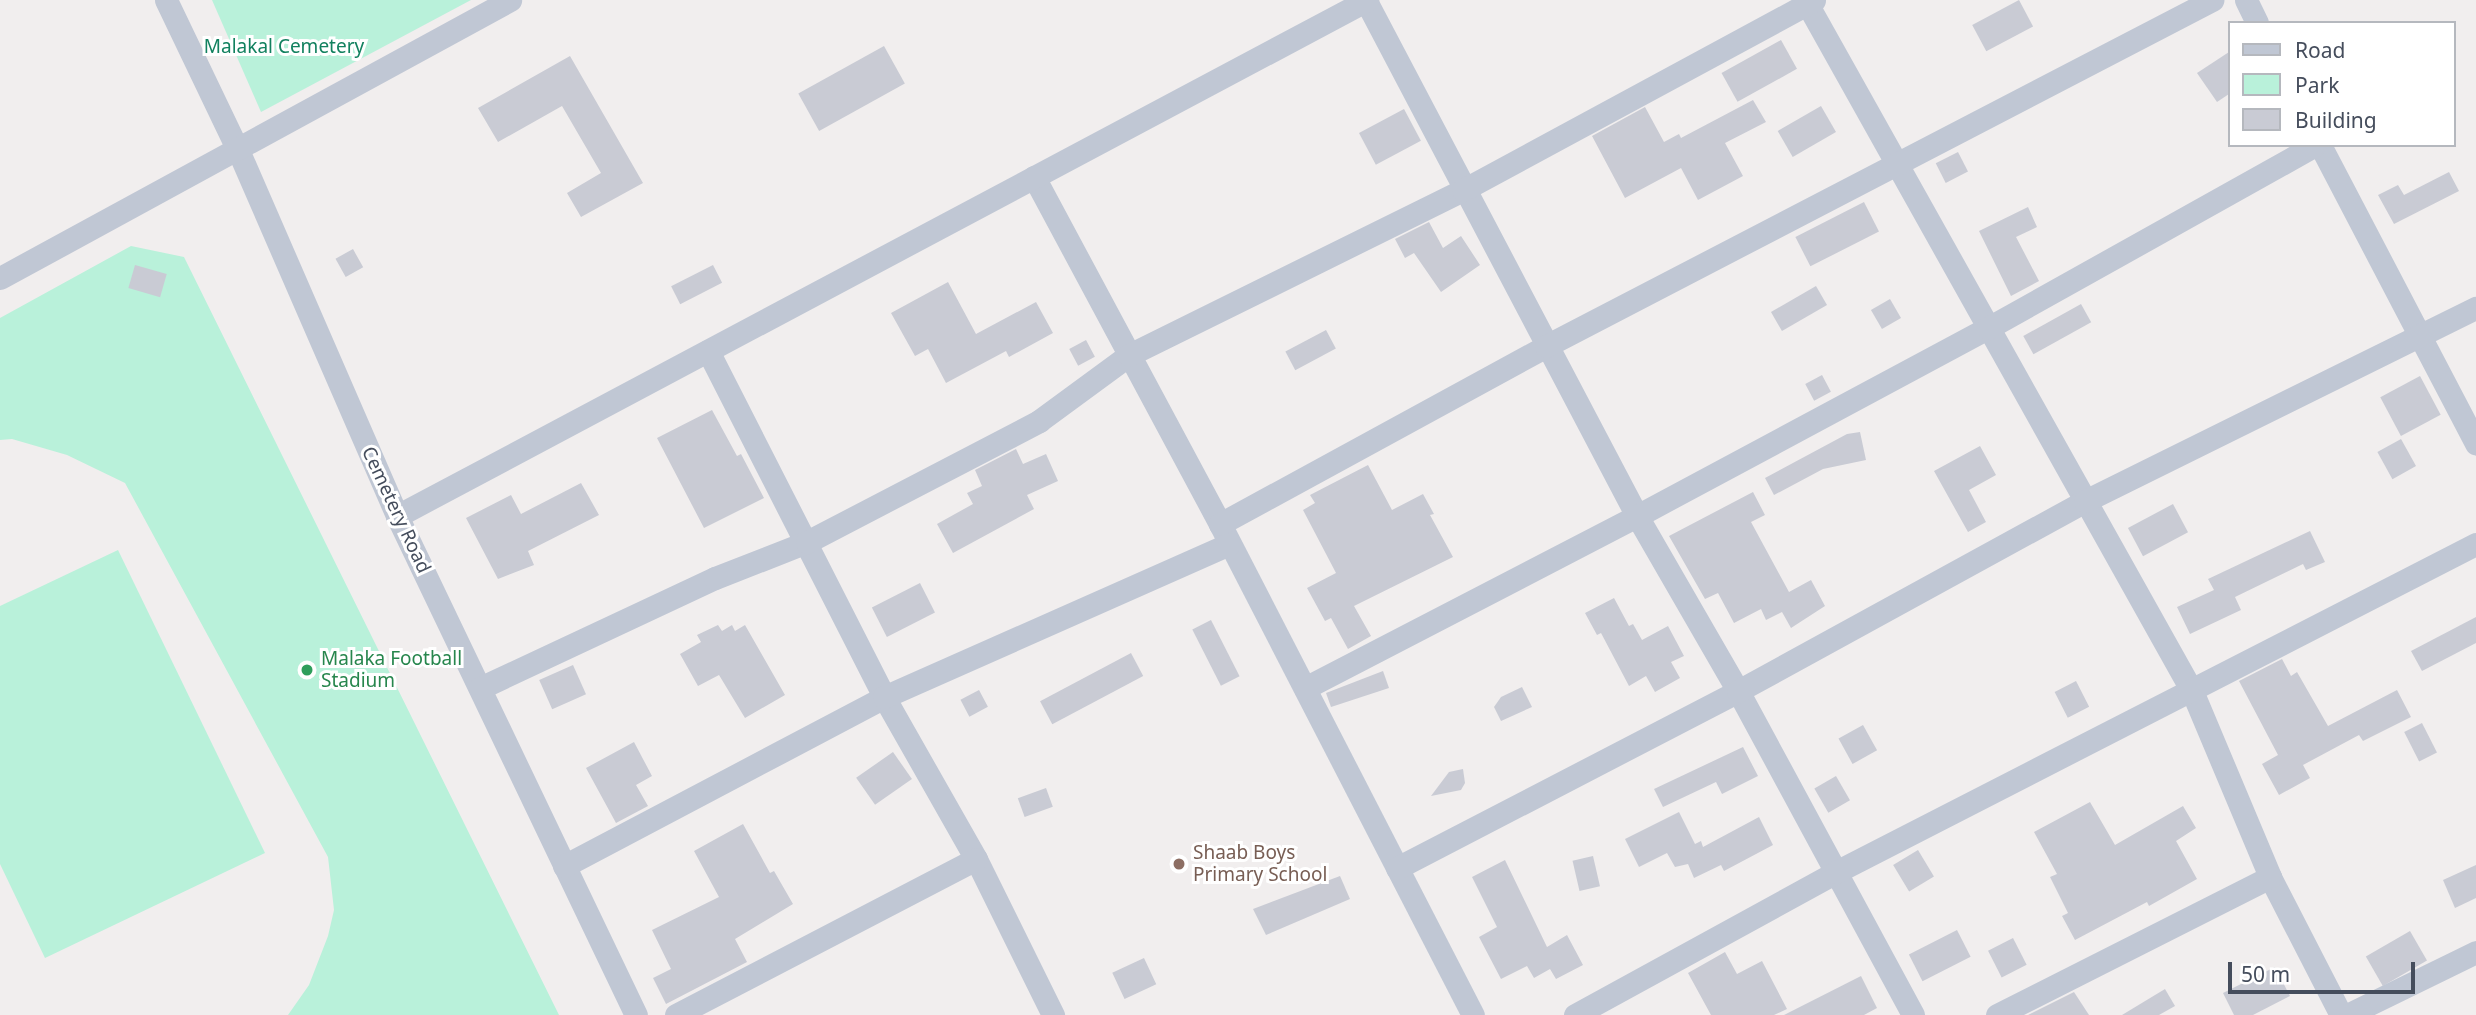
<!DOCTYPE html>
<html>
<head>
<meta charset="utf-8">
<style>
  body { margin:0 }
  #map { position:relative; width:2476px; height:1015px; overflow:hidden; background:#f1eeee; font-family:"Noto Sans",sans-serif }
  div>[style] { position:absolute }
  .green>* { inset:0; background:#b9f1da }
  .building>* { inset:0; background:#c9cbd4; transform-origin:0 0 }
  .minor>* { height:23px; margin:-11.5px; padding:0 11.5px; transform-origin:11.5px; border-radius:11.5px; background:#c0c7d4 }
  .dots>* { width:19px; height:19px; translate:-50% -50%; box-sizing:border-box; border:4px solid #fff; border-radius:50% }
  span { translate:-50% -50%; white-space:nowrap; text-align:center; line-height:1.15; -webkit-text-stroke:6px #fff; paint-order:stroke }
  .park-label { font-size:19px; color:#12815f }
  .street-label { font-size:19px; color:#454d5c }
  .leisure-label { font-size:19px; color:#27864d }
  .left { translate:0 -50%; text-align:left }
  .education-label { font-size:19px; color:#785e54 }
  .legend { position:absolute; left:2228px; top:21px; width:228px; height:126px; box-sizing:border-box; background:#fff; border:2px solid #b5b8be; margin:0; padding:9px 12px; list-style:none; font-size:21px; color:#454d5c }
  .legend li { display:flex; align-items:center; gap:14px; height:35px }
  .legend b { width:35px; border:2px solid #b5b8be }
  .scale { position:absolute; left:2228px; top:962px; width:187px; height:32px; box-sizing:border-box; border:4px solid #454d5c; border-top:0; padding-left:9px; font-size:21px; line-height:24px; white-space:nowrap; color:#454d5c; -webkit-text-stroke:5px #fff; paint-order:stroke }
</style>
</head>
<body>
<div id="map">
  <div class="green">
    <i style="clip-path:polygon(212px 0,471px 0,261px 112px)"></i>
    <i style="clip-path:polygon(131px 246px,184px 257px,559px 1015px,288px 1015px,309px 985px,328px 936px,334px 910px,328px 857px,125px 483px,67px 455px,12px 439px,0 440px,0 318px)"></i>
    <i style="clip-path:polygon(118px 550px,265px 853px,45px 958px,0 864px,0 606px)"></i>
  </div>
  <div class="building">
    <i style="left:2019px;top:0;width:30px;height:53px;rotate:62deg"></i>
    <i style="left:1781px;top:40px;width:33px;height:68px;rotate:61deg"></i>
    <i style="left:884px;top:46px;width:43px;height:98px;rotate:61deg"></i>
    <i style="clip-path:polygon(2229px 52px,2229px 94px,2217px 102px,2197px 73px)"></i>
    <i style="clip-path:polygon(570px 56px,643px 183px,581px 217px,567px 193px,601px 173px,562px 106px,498px 142px,478px 108px)"></i>
    <i style="clip-path:polygon(1753px 100px,1766px 122px,1725px 143px,1743px 176px,1698px 200px,1681px 168px,1625px 198px,1592px 136px,1645px 107px,1664px 142px,1679px 134px,1681px 138px)"></i>
    <i style="left:1821px;top:106px;width:30px;height:50px;rotate:60deg"></i>
    <i style="left:1404px;top:109px;width:36px;height:51px;rotate:62deg"></i>
    <i style="left:1958px;top:152px;width:22px;height:25px;rotate:63deg"></i>
    <i style="clip-path:polygon(2449px 172px,2459px 191px,2394px 224px,2378px 195px,2398px 185px,2404px 195px)"></i>
    <i style="left:1864px;top:202px;width:33px;height:77px;rotate:63deg"></i>
    <i style="clip-path:polygon(2028px 207px,2037px 227px,2016px 237px,2039px 281px,2011px 296px,1979px 231px)"></i>
    <i style="clip-path:polygon(1429px 222px,1443px 248px,1461px 236px,1480px 265px,1441px 292px,1414px 253px,1405px 258px,1395px 239px)"></i>
    <i style="left:353px;top:249px;width:21px;height:20px;rotate:61deg"></i>
    <i style="left:135px;top:265px;width:33px;height:24px;rotate:16deg"></i>
    <i style="left:713px;top:265px;width:20px;height:47px;rotate:63deg"></i>
    <i style="clip-path:polygon(948px 282px,976px 334px,1036px 302px,1053px 333px,1009px 357px,1006px 351px,946px 383px,928px 349px,915px 356px,891px 313px)"></i>
    <i style="left:1816px;top:286px;width:22px;height:52px;rotate:60deg"></i>
    <i style="left:1890px;top:299px;width:22px;height:22px;rotate:60deg"></i>
    <i style="left:2081px;top:304px;width:21px;height:66px;rotate:61deg"></i>
    <i style="left:1326px;top:330px;width:21px;height:46px;rotate:62deg"></i>
    <i style="left:1086px;top:340px;width:19px;height:19px;rotate:62deg"></i>
    <i style="left:1822px;top:375px;width:19px;height:19px;rotate:62deg"></i>
    <i style="left:2420px;top:376px;width:44px;height:45px;rotate:62deg"></i>
    <i style="clip-path:polygon(712px 410px,737px 456px,741px 454px,764px 498px,704px 528px,657px 438px)"></i>
    <i style="clip-path:polygon(1860px 432px,1866px 460px,1823px 469px,1774px 495px,1765px 478px,1847px 434px)"></i>
    <i style="left:2401px;top:439px;width:31px;height:27px;rotate:61deg"></i>
    <i style="clip-path:polygon(1980px 446px,1996px 475px,1969px 490px,1986px 522px,1968px 532px,1934px 471px)"></i>
    <i style="clip-path:polygon(1016px 449px,1023px 464px,1046px 454px,1058px 481px,1027px 495px,1034px 509px,953px 553px,937px 524px,973px 504px,967px 493px,982px 486px,975px 470px)"></i>
    <i style="clip-path:polygon(1368px 465px,1392px 510px,1423px 494px,1434px 514px,1430px 515px,1453px 557px,1354px 606px,1371px 636px,1348px 649px,1331px 618px,1325px 621px,1307px 588px,1336px 573px,1303px 510px,1315px 503px,1310px 495px)"></i>
    <i style="clip-path:polygon(581px 483px,599px 515px,528px 551px,534px 565px,498px 579px,466px 518px,511px 495px,521px 514px)"></i>
    <i style="clip-path:polygon(1753px 492px,1765px 515px,1751px 522px,1789px 592px,1811px 580px,1825px 606px,1791px 628px,1782px 612px,1766px 620px,1761px 609px,1734px 623px,1718px 593px,1705px 599px,1669px 536px)"></i>
    <i style="left:2173px;top:504px;width:32px;height:51px;rotate:62deg"></i>
    <i style="clip-path:polygon(2310px 531px,2325px 562px,2306px 570px,2303px 564px,2235px 597px,2241px 610px,2190px 634px,2177px 607px,2214px 590px,2208px 579px)"></i>
    <i style="left:920px;top:583px;width:33px;height:54px;rotate:63deg"></i>
    <i style="clip-path:polygon(1614px 598px,1629px 626px,1633px 624px,1642px 640px,1668px 626px,1684px 656px,1671px 662px,1680px 678px,1655px 692px,1646px 676px,1629px 686px,1601px 633px,1597px 635px,1585px 613px)"></i>
    <i style="clip-path:polygon(2476px 617px,2476px 643px,2422px 671px,2411px 651px)"></i>
    <i style="left:1211px;top:620px;width:63px;height:21px;rotate:63deg"></i>
    <i style="clip-path:polygon(718px 625px,722px 631px,732px 625px,735px 631px,745px 625px,785px 695px,745px 718px,719px 675px,698px 686px,680px 654px,701px 642px,697px 635px)"></i>
    <i style="left:1131px;top:653px;width:26px;height:103px;rotate:62deg"></i>
    <i style="clip-path:polygon(2282px 659px,2291px 676px,2297px 672px,2328px 726px,2397px 690px,2411px 717px,2363px 741px,2359px 735px,2303px 765px,2310px 778px,2279px 795px,2262px 764px,2278px 755px,2239px 681px)"></i>
    <i style="left:573px;top:665px;width:32px;height:37px;rotate:66deg"></i>
    <i style="clip-path:polygon(1383px 671px,1389px 688px,1331px 707px,1326px 693px)"></i>
    <i style="left:2076px;top:681px;width:29px;height:24px;rotate:63deg"></i>
    <i style="clip-path:polygon(1522px 687px,1532px 707px,1501px 721px,1494px 707px,1501px 697px)"></i>
    <i style="left:979px;top:690px;width:19px;height:21px;rotate:62deg"></i>
    <i style="left:2422px;top:723px;width:33px;height:20px;rotate:63deg"></i>
    <i style="left:1863px;top:725px;width:29px;height:28px;rotate:61deg"></i>
    <i style="clip-path:polygon(634px 742px,652px 776px,636px 785px,648px 806px,616px 823px,586px 768px)"></i>
    <i style="clip-path:polygon(1743px 747px,1758px 776px,1722px 794px,1716px 782px,1663px 807px,1654px 789px)"></i>
    <i style="left:893px;top:752px;width:33px;height:45px;rotate:55deg"></i>
    <i style="clip-path:polygon(1463px 769px,1465px 783px,1461px 790px,1431px 796px,1449px 772px)"></i>
    <i style="left:1836px;top:776px;width:28px;height:25px;rotate:60deg"></i>
    <i style="left:1046px;top:788px;width:20px;height:30px;rotate:70deg"></i>
    <i style="clip-path:polygon(2090px 802px,2115px 845px,2183px 806px,2196px 828px,2176px 841px,2197px 879px,2149px 906px,2147px 902px,2075px 940px,2062px 916px,2068px 913px,2050px 877px,2057px 874px,2034px 832px)"></i>
    <i style="clip-path:polygon(1679px 812px,1695px 844px,1701px 841px,1703px 847px,1759px 817px,1773px 845px,1724px 871px,1721px 865px,1694px 878px,1688px 864px,1675px 867px,1667px 853px,1639px 867px,1625px 839px)"></i>
    <i style="clip-path:polygon(743px 824px,770px 873px,774px 871px,793px 904px,735px 939px,747px 962px,666px 1004px,653px 978px,671px 969px,652px 930px,719px 897px,694px 851px)"></i>
    <i style="left:1918px;top:850px;width:31px;height:29px;rotate:59deg"></i>
    <i style="left:1593px;top:856px;width:31px;height:21px;rotate:77deg"></i>
    <i style="clip-path:polygon(1505px 860px,1547px 947px,1567px 935px,1583px 965px,1556px 979px,1550px 969px,1534px 978px,1527px 966px,1501px 979px,1479px 937px,1497px 927px,1472px 877px)"></i>
    <i style="clip-path:polygon(2476px 865px,2476px 898px,2455px 908px,2443px 880px)"></i>
    <i style="clip-path:polygon(1340px 876px,1350px 899px,1266px 935px,1253px 909px)"></i>
    <i style="left:1957px;top:930px;width:30px;height:54px;rotate:63deg"></i>
    <i style="left:2410px;top:931px;width:34px;height:51px;rotate:60deg"></i>
    <i style="left:2013px;top:938px;width:30px;height:28px;rotate:63deg"></i>
    <i style="clip-path:polygon(1725px 952px,1737px 974px,1762px 961px,1787px 1009px,1774px 1015px,1711px 1015px,1688px 973px)"></i>
    <i style="left:1144px;top:958px;width:29px;height:35px;rotate:65deg"></i>
    <i style="clip-path:polygon(2275px 967px,2290px 996px,2253px 1015px,2234px 1015px,2223px 993px)"></i>
    <i style="clip-path:polygon(1861px 976px,1877px 1008px,1864px 1015px,1784px 1015px)"></i>
    <i style="clip-path:polygon(2165px 989px,2175px 1006px,2159px 1015px,2122px 1015px)"></i>
    <i style="clip-path:polygon(2074px 992px,2089px 1015px,2028px 1015px)"></i>
  </div>
  <div class="minor">
    <i style="left:166px;top:0;width:166px;rotate:64.4deg"></i>
    <i style="left:238px;top:150px;width:399px;rotate:66.5deg"></i>
    <i style="left:397px;top:516px;width:553px;rotate:64.41deg"></i>
    <i style="left:1805px;top:0;width:792px;rotate:60.75deg"></i>
    <i style="left:2192px;top:691px;width:202px;rotate:67.2deg"></i>
    <i style="left:2270px;top:877px;width:155px;rotate:62.8deg"></i>
    <i style="left:2246px;top:0;width:25px;rotate:64deg"></i>
    <i style="left:1366px;top:1px;width:582px;rotate:62.25deg"></i>
    <i style="left:1637px;top:516px;width:202px;rotate:60deg"></i>
    <i style="left:1738px;top:691px;width:368px;rotate:61.6deg"></i>
    <i style="left:2320px;top:145px;width:337px;rotate:62.4deg"></i>
    <i style="left:1034px;top:177px;width:394px;rotate:61.8deg"></i>
    <i style="left:1220px;top:524px;width:552px;rotate:62.74deg"></i>
    <i style="left:0;top:278px;width:581px;rotate:-28.59deg"></i>
    <i style="left:708px;top:351px;width:388px;rotate:63deg"></i>
    <i style="left:884px;top:697px;width:186px;rotate:60.4deg"></i>
    <i style="left:976px;top:859px;width:174px;rotate:63.7deg"></i>
    <i style="left:397px;top:516px;width:1099px;rotate:-28.01deg"></i>
    <i style="left:1220px;top:524px;width:371px;rotate:-28.6deg"></i>
    <i style="left:1546px;top:346px;width:751px;rotate:-27.45deg"></i>
    <i style="left:480px;top:688px;width:259px;rotate:-25.1deg"></i>
    <i style="left:715px;top:578px;width:99px;rotate:-21.4deg"></i>
    <i style="left:807px;top:542px;width:262px;rotate:-27.5deg"></i>
    <i style="left:1039px;top:421px;width:112px;rotate:-36.3deg"></i>
    <i style="left:1129px;top:355px;width:373px;rotate:-26.3deg"></i>
    <i style="left:1463px;top:190px;width:399px;rotate:-28.4deg"></i>
    <i style="left:1305px;top:688px;width:374px;rotate:-27.4deg"></i>
    <i style="left:1637px;top:516px;width:398px;rotate:-28.2deg"></i>
    <i style="left:1988px;top:328px;width:375px;rotate:-29.2deg"></i>
    <i style="left:564px;top:866px;width:362px;rotate:-27.8deg"></i>
    <i style="left:884px;top:697px;width:377px;rotate:-23.9deg"></i>
    <i style="left:1397px;top:868px;width:384px;rotate:-27.4deg"></i>
    <i style="left:1738px;top:691px;width:396px;rotate:-28.7deg"></i>
    <i style="left:2085px;top:501px;width:436px;rotate:-26.3deg"></i>
    <i style="left:676px;top:1015px;width:338px;rotate:-27.5deg"></i>
    <i style="left:1575px;top:1015px;width:298px;rotate:-28.7deg"></i>
    <i style="left:1836px;top:872px;width:719px;rotate:-27.14deg"></i>
    <i style="left:1997px;top:1015px;width:306px;rotate:-26.8deg"></i>
    <i style="left:2347px;top:1015px;width:144px;rotate:-26deg"></i>
  </div>
  <div class="dots">
    <i style="left:307px;top:670px;background:#2e9e5b"></i>
    <i style="left:1179px;top:864px;background:#8d6e63"></i>
  </div>
  <div class="park-label">
    <span style="left:284px;top:47px">Malakal Cemetery</span>
  </div>
  <div class="street-label">
    <span style="left:396px;top:510px;rotate:65deg">Cemetery Road</span>
  </div>
  <div class="leisure-label">
    <span class="left" style="left:321px;top:670px">Malaka Football<br>Stadium</span>
  </div>
  <div class="education-label">
    <span class="left" style="left:1193px;top:864px">Shaab Boys<br>Primary School</span>
  </div>
  <ul class="legend">
  <li><b style="height:9px;background:#c0c7d4"></b>Road</li>
  <li><b style="height:19px;background:#b9f1da"></b>Park</li>
  <li><b style="height:19px;background:#c9cbd4"></b>Building</li>
  </ul>
  <div class="scale">50 m</div>
</div>
</body>
</html>
